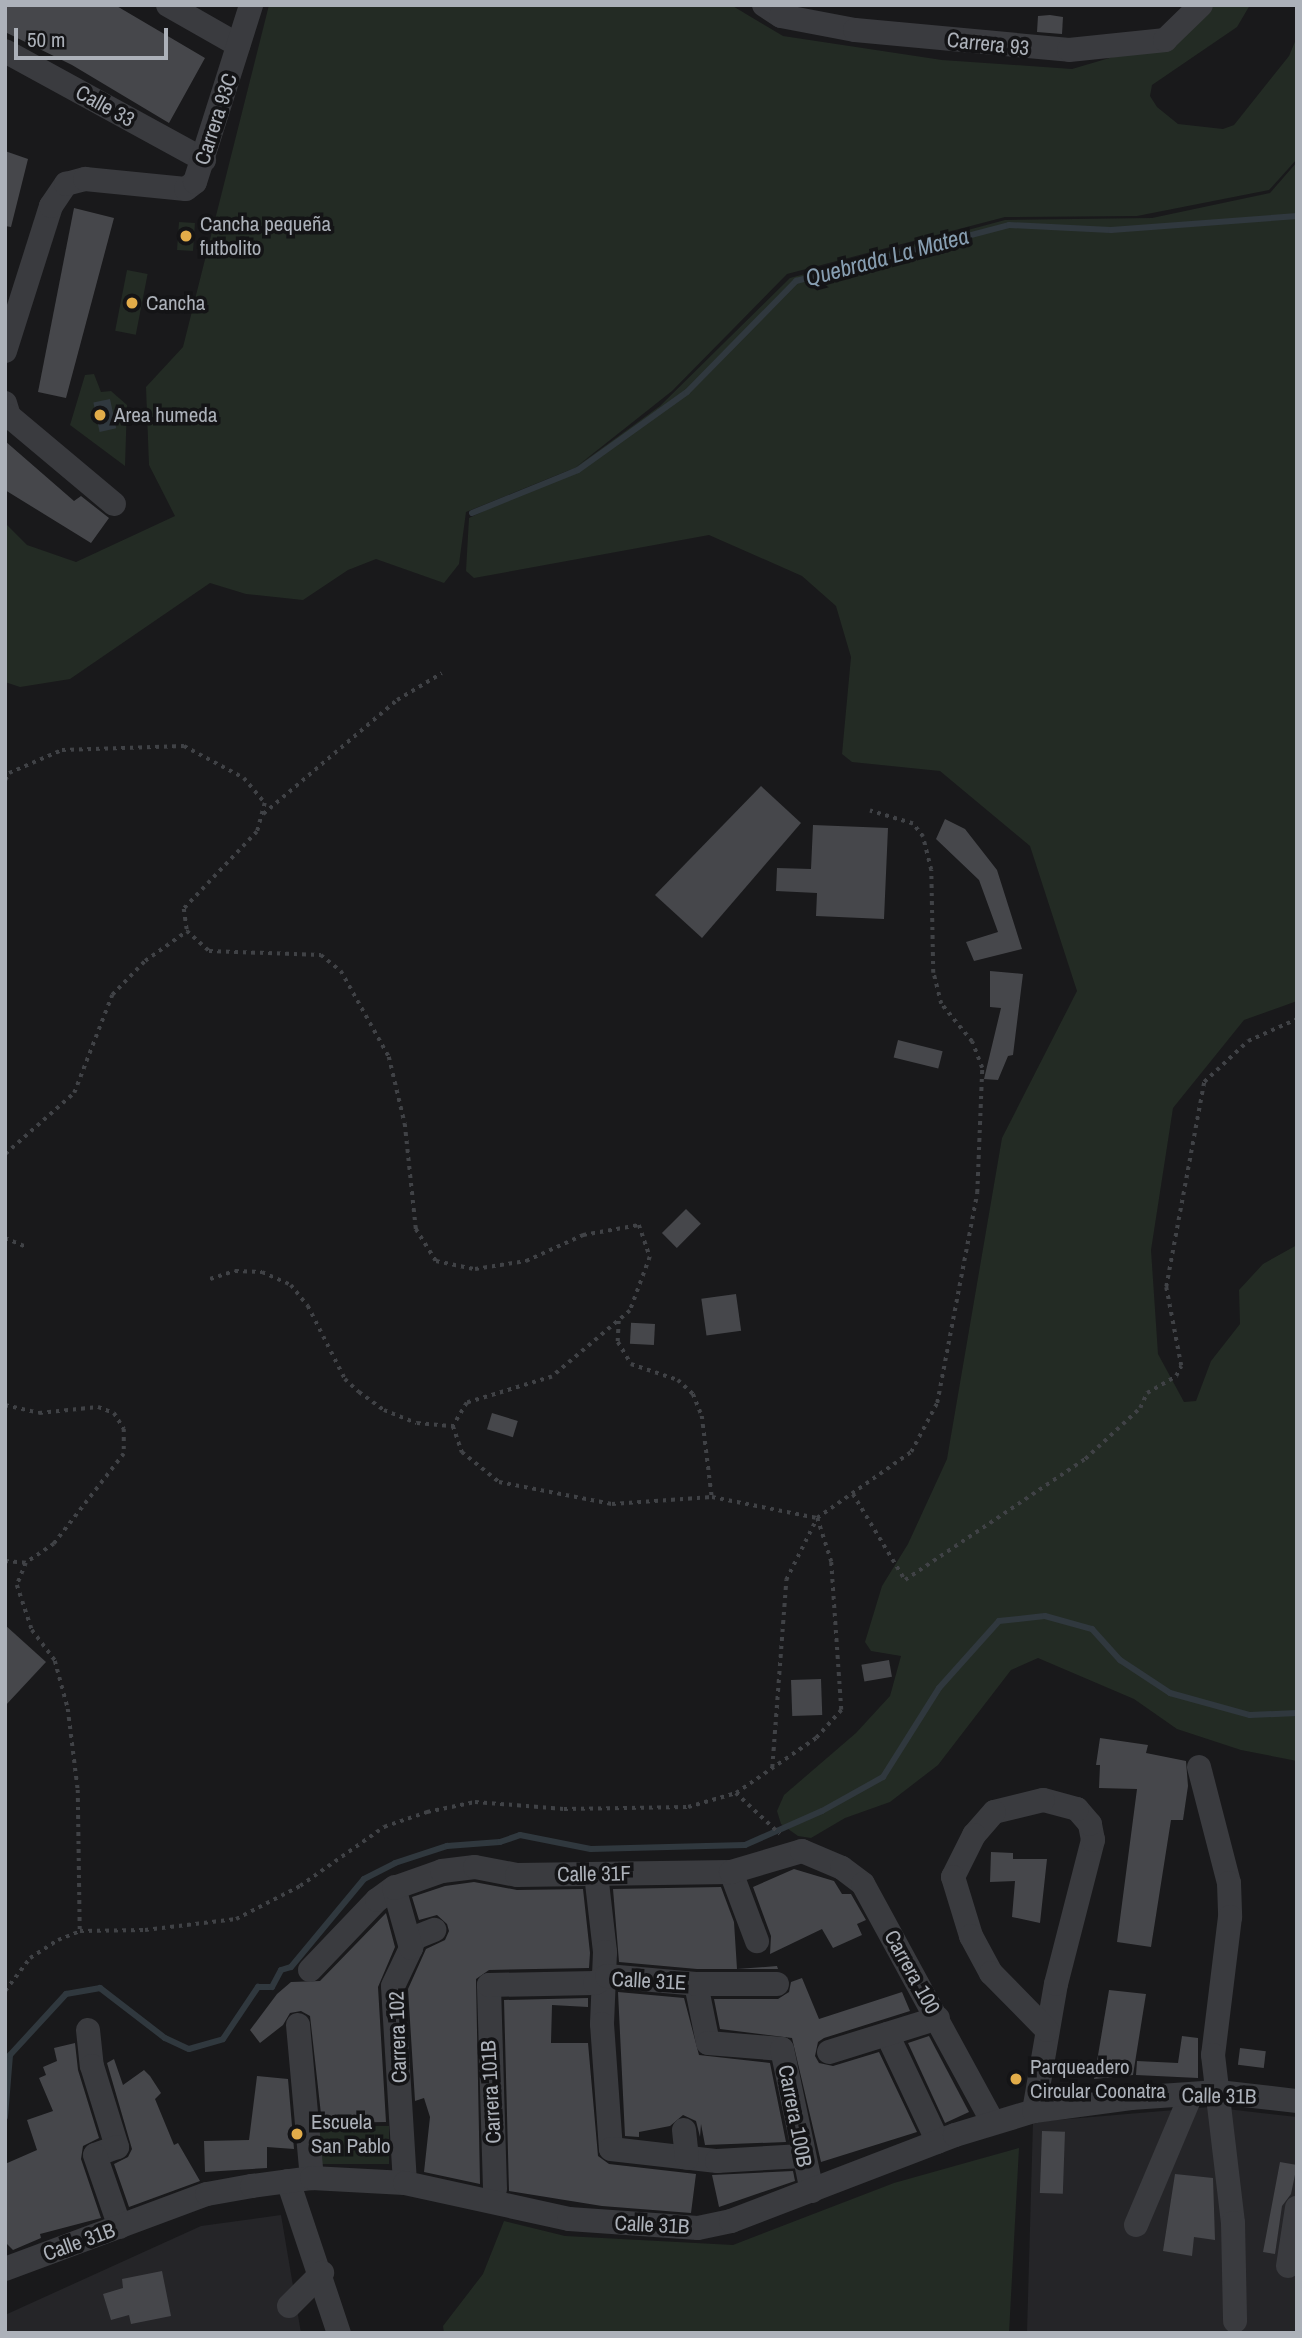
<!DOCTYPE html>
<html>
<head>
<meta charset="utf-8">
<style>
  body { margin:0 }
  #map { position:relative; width:1302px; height:2338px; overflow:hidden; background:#19191b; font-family:"Archivo Narrow",sans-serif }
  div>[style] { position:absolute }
  .built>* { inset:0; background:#252528 }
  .green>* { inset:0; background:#232b24; transform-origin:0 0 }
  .water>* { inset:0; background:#30383e; transform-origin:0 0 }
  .stream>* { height:6px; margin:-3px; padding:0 3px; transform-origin:3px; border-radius:3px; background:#30383e }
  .building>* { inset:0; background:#46474b; transform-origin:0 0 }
  .path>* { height:3.5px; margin-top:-1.75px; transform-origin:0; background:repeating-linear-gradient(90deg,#404246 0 3.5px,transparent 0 8.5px) }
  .minor>* { height:24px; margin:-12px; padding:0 12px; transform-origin:12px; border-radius:12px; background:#3a3b3f }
  .dots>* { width:19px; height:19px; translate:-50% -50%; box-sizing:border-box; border:4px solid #141416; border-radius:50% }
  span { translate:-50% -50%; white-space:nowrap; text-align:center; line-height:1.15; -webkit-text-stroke:7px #141416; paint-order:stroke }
  .street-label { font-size:21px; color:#acb1b9 }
  .poi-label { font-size:21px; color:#acb1b9 }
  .left { translate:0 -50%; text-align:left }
  .water-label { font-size:23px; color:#879eb1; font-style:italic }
  .frame { position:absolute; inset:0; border:7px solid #acb1b9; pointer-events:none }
  .scale { position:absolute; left:14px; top:28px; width:154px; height:32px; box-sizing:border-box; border:4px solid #acb1b9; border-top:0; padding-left:9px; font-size:21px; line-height:24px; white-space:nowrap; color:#acb1b9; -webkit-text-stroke:5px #141416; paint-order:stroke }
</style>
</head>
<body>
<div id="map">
  <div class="built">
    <i style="clip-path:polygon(1210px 2107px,1297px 2117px,1297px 2333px,1027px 2333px,1033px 2122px)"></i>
    <i style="clip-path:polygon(281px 2215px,301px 2333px,5px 2333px,5px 2315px,201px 2226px)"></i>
  </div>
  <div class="green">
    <i style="clip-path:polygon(269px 5px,731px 5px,783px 36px,942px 60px,1072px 69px,1174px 39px,1205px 5px,1250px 5px,1237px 27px,1152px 85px,1150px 96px,1157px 107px,1178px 124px,1223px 129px,1234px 125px,1289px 56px,1297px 37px,1297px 159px,1269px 190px,1137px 216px,1005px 217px,787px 274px,672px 391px,576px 467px,660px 406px,790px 278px,1005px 220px,1152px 218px,1270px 193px,1297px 162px,1297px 1001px,1244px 1020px,1173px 1108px,1151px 1250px,1158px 1354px,1184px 1402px,1196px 1401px,1211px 1361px,1240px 1324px,1239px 1290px,1263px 1264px,1297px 1245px,1297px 1761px,1241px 1750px,1177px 1729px,1134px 1699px,1038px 1658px,1011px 1670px,938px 1765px,890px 1802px,845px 1818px,811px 1838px,798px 1836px,781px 1824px,777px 1811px,784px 1795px,856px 1733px,890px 1696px,901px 1656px,871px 1651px,865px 1642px,882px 1586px,908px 1544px,947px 1459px,1002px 1138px,1077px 991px,1030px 846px,940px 771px,852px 762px,842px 754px,851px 657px,836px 606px,802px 576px,709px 535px,474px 578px,466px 571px,469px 518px,572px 469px,466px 512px,459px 564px,444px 583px,376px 559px,348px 570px,303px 600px,246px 594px,210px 583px,70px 679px,20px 687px,5px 682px,5px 523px,27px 545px,76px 562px,175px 516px,149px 465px,146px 387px,183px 347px)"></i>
    <i style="left:179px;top:222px;width:16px;height:28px;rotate:4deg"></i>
    <i style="left:127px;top:270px;width:21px;height:62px;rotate:11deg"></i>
    <i style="clip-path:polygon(94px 374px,101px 392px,111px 391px,127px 405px,125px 466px,70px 425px,85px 375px)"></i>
    <i style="left:314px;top:2126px;width:75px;height:38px"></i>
    <i style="clip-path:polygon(1019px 2148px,1009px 2333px,444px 2333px,443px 2326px,483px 2274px,504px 2221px,565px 2236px,733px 2245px,894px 2183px)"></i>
  </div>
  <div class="water">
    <i style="left:110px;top:399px;width:30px;height:17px;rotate:78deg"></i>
  </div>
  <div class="stream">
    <i style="left:472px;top:513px;width:114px;rotate:-22.1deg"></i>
    <i style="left:578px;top:470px;width:134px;rotate:-35.6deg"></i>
    <i style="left:687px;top:392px;width:156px;rotate:-45.5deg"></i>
    <i style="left:796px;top:281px;width:220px;rotate:-14.7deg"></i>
    <i style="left:1009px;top:225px;width:102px;rotate:2.8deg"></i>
    <i style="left:1111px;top:230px;width:187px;rotate:-4.3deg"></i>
    <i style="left:5px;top:2117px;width:62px;rotate:-85.4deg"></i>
    <i style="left:10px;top:2055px;width:83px;rotate:-47.4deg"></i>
    <i style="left:66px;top:1994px;width:35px;rotate:-10deg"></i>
    <i style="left:100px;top:1988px;width:82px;rotate:37.6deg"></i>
    <i style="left:165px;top:2038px;width:26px;rotate:25deg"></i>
    <i style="left:189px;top:2049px;width:35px;rotate:-16deg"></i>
    <i style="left:223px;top:2039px;width:63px;rotate:-56.1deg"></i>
    <i style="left:258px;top:1987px;width:14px"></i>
    <i style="left:272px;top:1987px;width:19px;rotate:-62deg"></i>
    <i style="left:281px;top:1970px;width:10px;rotate:-17deg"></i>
    <i style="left:291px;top:1967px;width:114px;rotate:-50.3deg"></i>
    <i style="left:364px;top:1879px;width:35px;rotate:-27deg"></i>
    <i style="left:395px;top:1863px;width:55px;rotate:-18.1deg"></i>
    <i style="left:447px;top:1846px;width:53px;rotate:-4.3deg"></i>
    <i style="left:500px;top:1842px;width:21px;rotate:-19deg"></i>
    <i style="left:520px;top:1835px;width:72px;rotate:11.2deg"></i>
    <i style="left:591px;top:1849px;width:154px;rotate:-1.5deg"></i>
    <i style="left:745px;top:1845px;width:84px;rotate:-23.8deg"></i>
    <i style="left:822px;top:1811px;width:70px;rotate:-29.1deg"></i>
    <i style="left:883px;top:1777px;width:105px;rotate:-57.8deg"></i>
    <i style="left:939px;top:1688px;width:90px;rotate:-48.2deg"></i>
    <i style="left:999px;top:1621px;width:46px;rotate:-6.2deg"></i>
    <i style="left:1045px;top:1616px;width:49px;rotate:15.5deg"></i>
    <i style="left:1092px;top:1629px;width:42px;rotate:47.9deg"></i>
    <i style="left:1120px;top:1660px;width:60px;rotate:33.4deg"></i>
    <i style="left:1170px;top:1693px;width:83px;rotate:15.4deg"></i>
    <i style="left:1250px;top:1715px;width:47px;rotate:-2.4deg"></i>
  </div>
  <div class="building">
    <i style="clip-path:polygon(5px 5px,115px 5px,205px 58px,169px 123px,72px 65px,5px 32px)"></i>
    <i style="clip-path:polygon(1050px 15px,1063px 17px,1062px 34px,1037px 32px,1038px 16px)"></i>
    <i style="clip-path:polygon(5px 151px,28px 159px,11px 227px,5px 226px)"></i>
    <i style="clip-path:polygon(74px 208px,114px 218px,66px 398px,38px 392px)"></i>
    <i style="clip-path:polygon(5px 441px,74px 501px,81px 496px,109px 518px,91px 543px,5px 490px)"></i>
    <i style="clip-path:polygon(761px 786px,801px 823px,702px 938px,655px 895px)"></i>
    <i style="clip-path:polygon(945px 819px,965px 829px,997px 870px,1022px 949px,974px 961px,966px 942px,998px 932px,979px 880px,936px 839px)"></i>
    <i style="clip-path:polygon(813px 825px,888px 828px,884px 919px,816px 916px,817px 893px,776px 891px,777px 868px,811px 869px)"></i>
    <i style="clip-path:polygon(990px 971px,1023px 974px,1013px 1055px,1008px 1056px,998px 1080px,984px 1079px,1001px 1008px,990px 1007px)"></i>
    <i style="left:898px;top:1040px;width:46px;height:18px;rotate:14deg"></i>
    <i style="left:686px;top:1209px;width:21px;height:34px;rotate:45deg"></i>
    <i style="left:736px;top:1294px;width:37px;height:35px;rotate:82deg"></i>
    <i style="left:655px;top:1324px;width:21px;height:24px;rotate:93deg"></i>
    <i style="left:492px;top:1413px;width:27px;height:17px;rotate:17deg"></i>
    <i style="clip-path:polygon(5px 1625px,46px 1662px,5px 1706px)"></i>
    <i style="left:889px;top:1660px;width:17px;height:28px;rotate:80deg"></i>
    <i style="left:821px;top:1679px;width:36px;height:30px;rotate:88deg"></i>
    <i style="clip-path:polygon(1100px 1738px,1148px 1745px,1146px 1753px,1186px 1761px,1188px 1786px,1183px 1820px,1171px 1820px,1151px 1947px,1117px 1942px,1137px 1789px,1099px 1788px,1100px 1765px,1096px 1765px)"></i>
    <i style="clip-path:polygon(991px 1852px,1013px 1853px,1013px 1859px,1047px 1859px,1040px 1923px,1012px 1917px,1015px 1881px,990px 1882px)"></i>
    <i style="clip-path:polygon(794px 1869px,834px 1881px,842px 1894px,851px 1894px,866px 1920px,857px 1924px,862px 1935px,833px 1948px,822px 1929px,770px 1954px,771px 1936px,753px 1887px)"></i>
    <i style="clip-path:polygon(474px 1882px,517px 1890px,583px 1889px,590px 1953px,589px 1968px,489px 1970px,476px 1979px,480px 2184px,424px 2172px,430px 2117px,424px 2098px,415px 2101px,408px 1989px,426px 1949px,445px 1940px,449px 1931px,447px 1924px,437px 1915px,419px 1920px,412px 1897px,445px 1886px)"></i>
    <i style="clip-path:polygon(721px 1887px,734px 1922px,737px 1969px,777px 1966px,778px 1969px,697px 1969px,619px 1962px,613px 1889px)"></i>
    <i style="clip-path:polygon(386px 1913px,395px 1947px,378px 1987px,386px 2122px,322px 2123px,310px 2016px,301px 2011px,290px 2013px,283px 2025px,260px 2043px,250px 2030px,277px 1994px,291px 1982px,320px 1981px)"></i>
    <i style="clip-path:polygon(802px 1978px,819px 2019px,902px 1992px,910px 2011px,824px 2038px,818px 2042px,815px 2056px,819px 2063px,833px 2066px,879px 2052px,917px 2132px,821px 2162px,792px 2038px,720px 2029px,714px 1999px,778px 1999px,789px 1992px,791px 1982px)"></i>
    <i style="clip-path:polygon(1109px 1990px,1146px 1994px,1133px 2075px,1094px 2079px)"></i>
    <i style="clip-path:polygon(618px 1992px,684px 1998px,699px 2055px,770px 2063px,786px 2142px,705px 2145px,701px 2124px,700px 2137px,696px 2121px,683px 2115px,670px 2126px,639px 2132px,639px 2137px,625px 2136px)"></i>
    <i style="clip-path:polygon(588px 1998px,588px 2007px,552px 2005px,551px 2043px,588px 2043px,598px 2156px,609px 2164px,696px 2174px,691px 2213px,602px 2206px,509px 2191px,504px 2000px)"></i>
    <i style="clip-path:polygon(929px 2036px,969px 2112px,945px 2123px,908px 2043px)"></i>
    <i style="clip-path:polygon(1182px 2036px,1198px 2038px,1198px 2078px,1136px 2075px,1137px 2061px,1178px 2063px)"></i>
    <i style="clip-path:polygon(75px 2043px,78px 2070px,99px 2138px,83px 2146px,81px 2159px,101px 2218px,40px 2234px,41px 2238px,13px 2250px,5px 2242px,5px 2164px,37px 2150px,27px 2120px,53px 2111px,39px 2078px,46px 2075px,43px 2067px,57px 2061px,54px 2048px)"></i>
    <i style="left:1240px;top:2048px;width:26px;height:17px;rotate:7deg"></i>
    <i style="clip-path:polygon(114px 2059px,123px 2085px,144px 2070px,150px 2076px,161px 2093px,155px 2099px,174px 2145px,178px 2143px,200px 2181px,129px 2207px,114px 2164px,128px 2157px,132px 2149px,107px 2063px)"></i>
    <i style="clip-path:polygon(257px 2076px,288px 2079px,294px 2149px,267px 2147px,267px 2168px,205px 2172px,204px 2141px,249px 2140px)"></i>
    <i style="left:1042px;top:2131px;width:23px;height:62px;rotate:2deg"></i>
    <i style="clip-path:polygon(1280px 2162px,1297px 2165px,1291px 2194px,1282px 2206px,1275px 2254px,1263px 2252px)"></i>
    <i style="clip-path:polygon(793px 2171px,795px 2181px,719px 2207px,712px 2175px)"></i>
    <i style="clip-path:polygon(1175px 2174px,1213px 2178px,1215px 2240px,1194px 2237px,1192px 2256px,1163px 2251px)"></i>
    <i style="clip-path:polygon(162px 2271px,171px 2316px,131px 2324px,129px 2315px,111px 2320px,103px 2294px,123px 2288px,122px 2279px)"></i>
  </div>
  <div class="path">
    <i style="left:5px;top:780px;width:8px;rotate:-60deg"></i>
    <i style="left:9px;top:773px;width:58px;rotate:-23.5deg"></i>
    <i style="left:62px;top:750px;width:122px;rotate:-1.9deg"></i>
    <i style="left:184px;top:746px;width:68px;rotate:28.1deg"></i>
    <i style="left:244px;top:778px;width:33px;rotate:50deg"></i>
    <i style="left:265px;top:803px;width:30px;rotate:105deg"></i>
    <i style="left:257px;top:832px;width:106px;rotate:133.5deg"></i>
    <i style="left:184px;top:909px;width:22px;rotate:82deg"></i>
    <i style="left:187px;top:931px;width:30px;rotate:42deg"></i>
    <i style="left:209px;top:951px;width:112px;rotate:2deg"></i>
    <i style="left:321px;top:955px;width:26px;rotate:39deg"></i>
    <i style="left:341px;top:971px;width:98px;rotate:60.8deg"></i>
    <i style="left:389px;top:1057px;width:69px;rotate:76.6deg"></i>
    <i style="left:405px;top:1124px;width:106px;rotate:84deg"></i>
    <i style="left:416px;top:1229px;width:38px;rotate:58deg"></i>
    <i style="left:436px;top:1261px;width:40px;rotate:12deg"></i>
    <i style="left:475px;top:1269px;width:52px;rotate:-8.9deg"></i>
    <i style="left:526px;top:1261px;width:63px;rotate:-24.5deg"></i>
    <i style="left:583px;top:1235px;width:57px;rotate:-10.1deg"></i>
    <i style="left:639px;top:1225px;width:34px;rotate:71deg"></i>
    <i style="left:650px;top:1257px;width:58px;rotate:110.3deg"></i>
    <i style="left:630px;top:1311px;width:102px;rotate:139.8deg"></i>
    <i style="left:552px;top:1377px;width:89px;rotate:163deg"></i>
    <i style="left:467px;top:1403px;width:27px;rotate:121deg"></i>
    <i style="left:453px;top:1426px;width:28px;rotate:71deg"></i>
    <i style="left:462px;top:1452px;width:48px;rotate:39deg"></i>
    <i style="left:499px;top:1482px;width:115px;rotate:11deg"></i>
    <i style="left:612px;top:1504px;width:100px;rotate:-4deg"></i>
    <i style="left:712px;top:1497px;width:107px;rotate:11.3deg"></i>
    <i style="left:263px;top:814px;width:176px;rotate:-40.4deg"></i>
    <i style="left:397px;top:700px;width:52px;rotate:-31deg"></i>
    <i style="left:5px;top:1154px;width:92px;rotate:-41.5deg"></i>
    <i style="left:74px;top:1093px;width:105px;rotate:-68.8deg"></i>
    <i style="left:112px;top:995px;width:47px;rotate:-45.9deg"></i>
    <i style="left:145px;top:961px;width:52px;rotate:-35.5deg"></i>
    <i style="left:5px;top:1238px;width:21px;rotate:23deg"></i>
    <i style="left:210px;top:1279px;width:26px;rotate:-18deg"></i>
    <i style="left:235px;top:1271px;width:27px;rotate:2deg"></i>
    <i style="left:262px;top:1272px;width:32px;rotate:24deg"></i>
    <i style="left:291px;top:1285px;width:27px;rotate:51deg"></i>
    <i style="left:308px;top:1306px;width:82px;rotate:63.1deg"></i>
    <i style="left:345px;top:1379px;width:19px;rotate:43deg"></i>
    <i style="left:359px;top:1392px;width:31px;rotate:36deg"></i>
    <i style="left:384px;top:1410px;width:35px;rotate:22deg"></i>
    <i style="left:417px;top:1423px;width:36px;rotate:5deg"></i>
    <i style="left:619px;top:1321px;width:21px;rotate:93deg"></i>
    <i style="left:618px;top:1342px;width:26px;rotate:59deg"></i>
    <i style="left:631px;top:1364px;width:50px;rotate:18.8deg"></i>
    <i style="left:678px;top:1380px;width:21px;rotate:43deg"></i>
    <i style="left:693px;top:1394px;width:24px;rotate:68deg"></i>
    <i style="left:702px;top:1416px;width:82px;rotate:83deg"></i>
    <i style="left:5px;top:1405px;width:35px;rotate:13deg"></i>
    <i style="left:39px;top:1413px;width:59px;rotate:-5.8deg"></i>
    <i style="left:98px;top:1407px;width:17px;rotate:21deg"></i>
    <i style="left:114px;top:1413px;width:19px;rotate:58deg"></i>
    <i style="left:124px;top:1429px;width:25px;rotate:90deg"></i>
    <i style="left:124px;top:1454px;width:114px;rotate:127.9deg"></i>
    <i style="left:54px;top:1544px;width:34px;rotate:146deg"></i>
    <i style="left:26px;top:1563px;width:24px;rotate:112deg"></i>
    <i style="left:17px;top:1585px;width:47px;rotate:71.6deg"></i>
    <i style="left:32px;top:1630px;width:39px;rotate:53deg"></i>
    <i style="left:55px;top:1661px;width:50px;rotate:74.8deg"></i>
    <i style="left:68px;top:1709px;width:82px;rotate:83deg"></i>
    <i style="left:78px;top:1790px;width:141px;rotate:89.2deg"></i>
    <i style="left:853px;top:1494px;width:100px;rotate:58.8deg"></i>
    <i style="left:905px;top:1580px;width:217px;rotate:-33.9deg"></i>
    <i style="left:1085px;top:1459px;width:75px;rotate:-42.8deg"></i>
    <i style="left:1140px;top:1408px;width:17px;rotate:-65deg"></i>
    <i style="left:1147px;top:1393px;width:34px;rotate:-30deg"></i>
    <i style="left:1176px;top:1376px;width:11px;rotate:-63deg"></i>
    <i style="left:1181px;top:1366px;width:80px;rotate:-100.8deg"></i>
    <i style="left:1166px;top:1287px;width:208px;rotate:-79.5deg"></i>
    <i style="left:1204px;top:1082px;width:60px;rotate:-43deg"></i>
    <i style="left:1248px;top:1041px;width:54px;rotate:-24.2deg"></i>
    <i style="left:5px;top:1561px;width:21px;rotate:5deg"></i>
    <i style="left:772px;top:1768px;width:189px;rotate:-85.7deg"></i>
    <i style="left:786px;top:1580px;width:69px;rotate:-63.4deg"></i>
    <i style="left:817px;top:1518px;width:115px;rotate:-35.1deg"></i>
    <i style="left:911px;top:1452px;width:55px;rotate:-62deg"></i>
    <i style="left:937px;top:1403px;width:214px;rotate:-79.2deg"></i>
    <i style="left:977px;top:1193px;width:125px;rotate:-87.7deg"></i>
    <i style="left:982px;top:1068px;width:28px;rotate:-111deg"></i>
    <i style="left:972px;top:1042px;width:49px;rotate:-129.2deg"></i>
    <i style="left:941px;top:1004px;width:32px;rotate:-104deg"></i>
    <i style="left:933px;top:973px;width:103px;rotate:-91.1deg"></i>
    <i style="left:931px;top:870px;width:34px;rotate:-104deg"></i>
    <i style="left:923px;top:837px;width:16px;rotate:-128deg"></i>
    <i style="left:913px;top:824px;width:45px;rotate:-163.2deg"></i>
    <i style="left:736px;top:1793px;width:60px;rotate:43deg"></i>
    <i style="left:5px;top:1991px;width:41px;rotate:-52.9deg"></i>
    <i style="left:30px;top:1958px;width:33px;rotate:-33deg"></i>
    <i style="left:58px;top:1940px;width:24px;rotate:-22deg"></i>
    <i style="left:80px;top:1931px;width:65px;rotate:-0.9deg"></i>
    <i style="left:145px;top:1930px;width:92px;rotate:-6.9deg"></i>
    <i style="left:236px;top:1919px;width:72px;rotate:-27.3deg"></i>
    <i style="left:300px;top:1886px;width:103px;rotate:-35.1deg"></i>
    <i style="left:384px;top:1827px;width:46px;rotate:-19.2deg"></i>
    <i style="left:427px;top:1812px;width:49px;rotate:-11.8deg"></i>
    <i style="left:475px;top:1802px;width:89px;rotate:4.5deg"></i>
    <i style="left:564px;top:1809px;width:124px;rotate:-0.9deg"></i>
    <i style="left:688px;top:1807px;width:50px;rotate:-16.3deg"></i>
    <i style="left:736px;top:1793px;width:97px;rotate:-34.5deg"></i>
    <i style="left:816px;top:1738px;width:38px;rotate:-48deg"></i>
    <i style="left:841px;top:1710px;width:148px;rotate:-93.9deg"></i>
    <i style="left:831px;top:1562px;width:46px;rotate:-107.7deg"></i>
  </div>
  <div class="minor">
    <i style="left:168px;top:5px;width:81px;rotate:29.7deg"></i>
    <i style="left:764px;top:5px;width:20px;rotate:33deg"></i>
    <i style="left:781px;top:16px;width:75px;rotate:10.7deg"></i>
    <i style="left:855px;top:30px;width:215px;rotate:5.3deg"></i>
    <i style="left:1069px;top:50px;width:97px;rotate:-5.9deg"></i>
    <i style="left:1165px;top:40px;width:50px;rotate:-44.2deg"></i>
    <i style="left:5px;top:51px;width:227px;rotate:28.7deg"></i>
    <i style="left:5px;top:351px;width:152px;rotate:-72.4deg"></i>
    <i style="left:51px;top:206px;width:27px;rotate:-56deg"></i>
    <i style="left:66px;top:184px;width:20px;rotate:-15deg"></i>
    <i style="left:85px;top:179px;width:101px;rotate:5.7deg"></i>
    <i style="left:186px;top:189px;width:11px;rotate:-38deg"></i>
    <i style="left:195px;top:182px;width:186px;rotate:-72.4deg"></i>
    <i style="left:5px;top:403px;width:14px;rotate:73deg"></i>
    <i style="left:9px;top:416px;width:137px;rotate:40deg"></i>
    <i style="left:1199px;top:1767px;width:120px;rotate:75.5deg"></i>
    <i style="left:1229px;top:1883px;width:34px;rotate:88deg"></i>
    <i style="left:1230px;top:1917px;width:139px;rotate:97deg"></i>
    <i style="left:1213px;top:2055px;width:169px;rotate:83.2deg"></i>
    <i style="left:1233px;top:2223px;width:98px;rotate:88.8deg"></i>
    <i style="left:731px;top:1872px;width:74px;rotate:69.4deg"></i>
    <i style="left:596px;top:1874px;width:79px;rotate:83.4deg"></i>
    <i style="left:605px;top:1952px;width:72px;rotate:92.4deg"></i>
    <i style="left:602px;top:2024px;width:125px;rotate:85.9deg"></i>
    <i style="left:611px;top:2149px;width:107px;rotate:6.5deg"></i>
    <i style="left:717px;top:2161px;width:85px;rotate:-3.4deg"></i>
    <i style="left:411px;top:1948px;width:10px;rotate:-73deg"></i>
    <i style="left:414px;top:1938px;width:22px;rotate:-22deg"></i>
    <i style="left:310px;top:1970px;width:97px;rotate:-46.3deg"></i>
    <i style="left:377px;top:1900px;width:22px;rotate:-36deg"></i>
    <i style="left:696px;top:1984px;width:60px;rotate:78.5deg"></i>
    <i style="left:708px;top:2043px;width:74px;rotate:4.6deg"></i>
    <i style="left:782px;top:2049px;width:145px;rotate:78.1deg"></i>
    <i style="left:298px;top:2025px;width:154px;rotate:84.8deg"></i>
    <i style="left:88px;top:2030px;width:36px;rotate:84deg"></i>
    <i style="left:92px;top:2066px;width:85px;rotate:72.8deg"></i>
    <i style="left:117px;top:2147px;width:23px;rotate:160deg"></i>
    <i style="left:95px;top:2155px;width:76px;rotate:70.9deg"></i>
    <i style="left:887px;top:2034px;width:119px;rotate:64.7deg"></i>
    <i style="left:829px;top:2052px;width:114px;rotate:-17.3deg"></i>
    <i style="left:1034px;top:2111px;width:129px;rotate:-80.2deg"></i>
    <i style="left:1056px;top:1984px;width:149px;rotate:-75.6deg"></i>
    <i style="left:1093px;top:1840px;width:16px;rotate:-101deg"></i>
    <i style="left:1090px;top:1824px;width:20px;rotate:-131deg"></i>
    <i style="left:1077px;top:1809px;width:35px;rotate:-165deg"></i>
    <i style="left:1043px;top:1800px;width:50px;rotate:166.2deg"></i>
    <i style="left:994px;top:1812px;width:30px;rotate:131deg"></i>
    <i style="left:974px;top:1835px;width:47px;rotate:116.6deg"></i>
    <i style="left:953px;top:1877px;width:62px;rotate:73deg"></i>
    <i style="left:971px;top:1936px;width:42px;rotate:61.6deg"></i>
    <i style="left:991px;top:1973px;width:80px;rotate:45.5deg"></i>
    <i style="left:684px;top:2130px;width:28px;rotate:84deg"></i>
    <i style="left:288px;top:2181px;width:160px;rotate:71.5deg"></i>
    <i style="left:405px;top:2183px;width:197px;rotate:-93.5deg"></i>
    <i style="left:393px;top:1986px;width:42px;rotate:-64.7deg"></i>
    <i style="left:411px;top:1948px;width:62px;rotate:-105.8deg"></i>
    <i style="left:394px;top:1888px;width:51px;rotate:-19.5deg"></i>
    <i style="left:442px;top:1871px;width:33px;rotate:-7deg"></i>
    <i style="left:475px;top:1867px;width:43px;rotate:10.8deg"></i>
    <i style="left:517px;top:1875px;width:214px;rotate:-0.8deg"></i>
    <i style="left:731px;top:1872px;width:74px;rotate:-16.5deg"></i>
    <i style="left:802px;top:1851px;width:43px;rotate:23deg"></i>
    <i style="left:842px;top:1868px;width:26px;rotate:37deg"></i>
    <i style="left:863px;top:1884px;width:271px;rotate:61.4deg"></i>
    <i style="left:495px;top:2189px;width:204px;rotate:-91.7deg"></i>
    <i style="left:489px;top:1985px;width:106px;rotate:-1.1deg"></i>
    <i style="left:595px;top:1983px;width:14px;rotate:-30deg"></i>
    <i style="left:607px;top:1976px;width:89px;rotate:5.1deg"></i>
    <i style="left:696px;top:1984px;width:81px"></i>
    <i style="left:1136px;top:2225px;width:141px;rotate:-67.1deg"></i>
    <i style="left:1288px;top:2266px;width:59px;rotate:-81.2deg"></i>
    <i style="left:5px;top:2269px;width:215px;rotate:-20.4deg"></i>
    <i style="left:207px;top:2194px;width:46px;rotate:-10.1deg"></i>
    <i style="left:252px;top:2186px;width:61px;rotate:-7.6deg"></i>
    <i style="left:312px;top:2178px;width:93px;rotate:3.1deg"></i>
    <i style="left:405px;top:2183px;width:168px;rotate:12.4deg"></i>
    <i style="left:569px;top:2219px;width:129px;rotate:4deg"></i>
    <i style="left:698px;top:2228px;width:34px;rotate:-12deg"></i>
    <i style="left:731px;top:2221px;width:240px;rotate:-21deg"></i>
    <i style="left:955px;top:2135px;width:83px;rotate:-16.9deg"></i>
    <i style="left:1034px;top:2111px;width:98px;rotate:-7.6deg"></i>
    <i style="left:1131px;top:2098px;width:87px;rotate:-3.9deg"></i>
    <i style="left:1218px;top:2092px;width:80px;rotate:6.5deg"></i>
    <i style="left:289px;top:2306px;width:47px;rotate:-45deg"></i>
  </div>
  <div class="dots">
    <i style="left:186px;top:236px;background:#e2ac49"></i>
    <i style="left:132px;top:303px;background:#e2ac49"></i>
    <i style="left:100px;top:415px;background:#e2ac49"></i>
    <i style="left:1016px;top:2079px;background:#e2ac49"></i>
    <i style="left:297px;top:2134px;background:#e2ac49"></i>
  </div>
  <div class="street-label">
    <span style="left:988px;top:44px;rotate:6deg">Carrera 93</span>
    <span style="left:105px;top:106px;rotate:29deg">Calle 33</span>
    <span style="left:216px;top:119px;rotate:-72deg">Carrera 93C</span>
    <span style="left:594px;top:1874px;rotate:-1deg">Calle 31F</span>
    <span style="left:912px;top:1972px;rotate:61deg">Carrera 100</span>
    <span style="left:649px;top:1981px;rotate:3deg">Calle 31E</span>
    <span style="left:398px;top:2037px;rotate:-92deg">Carrera 102</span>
    <span style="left:491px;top:2092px;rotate:-93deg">Carrera 101B</span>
    <span style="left:1219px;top:2096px;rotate:1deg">Calle 31B</span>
    <span style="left:795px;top:2116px;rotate:79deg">Carrera 100B</span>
    <span style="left:652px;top:2225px;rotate:3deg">Calle 31B</span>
    <span style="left:79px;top:2242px;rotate:-20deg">Calle 31B</span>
  </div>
  <div class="poi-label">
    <span class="left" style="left:200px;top:236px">Cancha pequeña<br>futbolito</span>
    <span class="left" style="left:146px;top:303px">Cancha</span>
    <span class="left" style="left:114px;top:415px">Area humeda</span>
    <span class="left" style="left:1030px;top:2079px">Parqueadero<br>Circular Coonatra</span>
    <span class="left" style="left:311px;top:2134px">Escuela<br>San Pablo</span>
  </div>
  <div class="water-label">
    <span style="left:887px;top:257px;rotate:-15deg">Quebrada La Matea</span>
  </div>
  <div class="frame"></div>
  <div class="scale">50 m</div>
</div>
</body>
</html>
